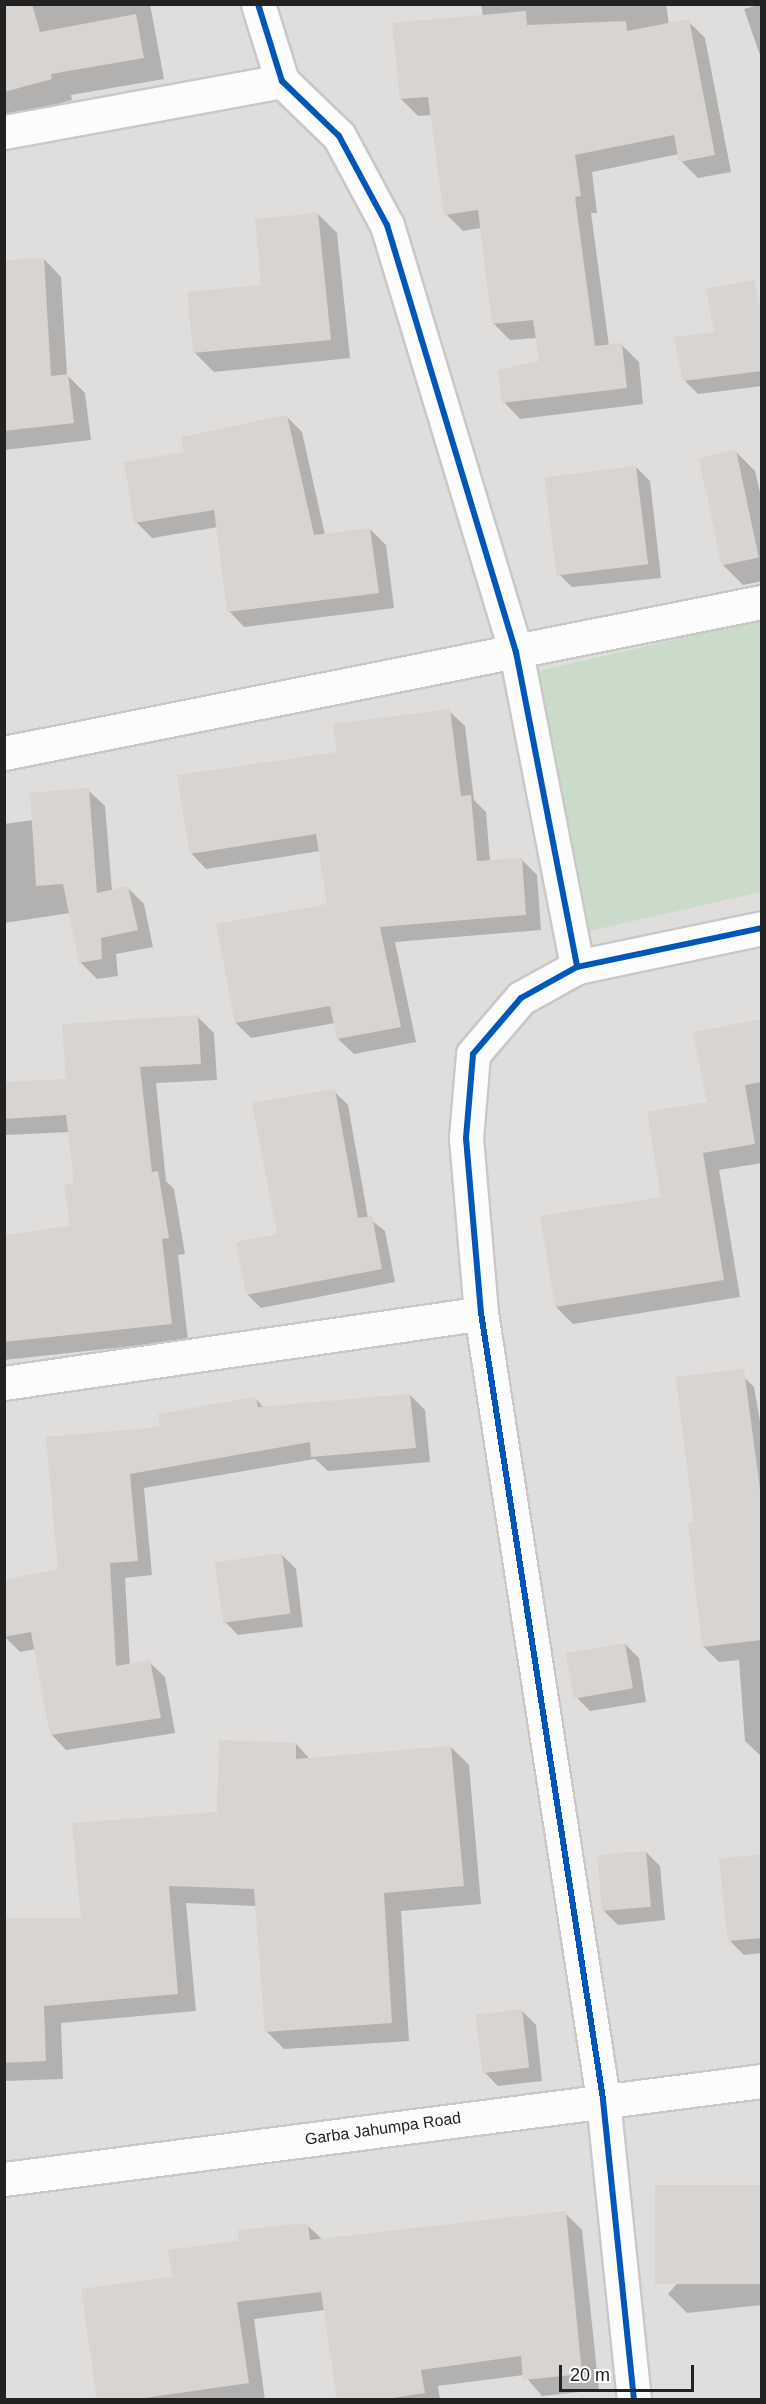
<!DOCTYPE html>
<html>
<head>
<meta charset="utf-8">
<style>
  body { margin:0 }
  #map { position:relative; width:766px; height:2404px; overflow:hidden; background:#f0eeeb; font-family:Arial,sans-serif }
  div>[style] { position:absolute }
  .residential>* { inset:0; background:#dfdedc; transform-origin:0 0 }
  .cemetery>* { inset:0; background:#cadbca }
  .shadow>* { inset:0; background:#0003 }
  .building>* { inset:0; background:#d7d4d2; transform-origin:0 0 }
  .roads { filter:drop-shadow(2px 0 #c9c8c7) drop-shadow(-2px 0 #c9c8c7) drop-shadow(0 2px #c9c8c7) drop-shadow(0 -2px #c9c8c7) }
  .minor>* { height:33px; margin:-16.5px; padding:0 16.5px; transform-origin:16.5px; border-radius:16.5px; background:#fdfcfc }
  .cycleway>* { height:6px; margin:-3px; padding:0 3px; transform-origin:3px; border-radius:3px; background:#0057b8 }
  span { translate:-50% -50%; white-space:nowrap; text-align:center; line-height:1.15; -webkit-text-stroke:4.5px #fff; paint-order:stroke }
  .street-label { font-size:16px; color:#222 }
  .frame { position:absolute; inset:0; border:6px solid #222; pointer-events:none }
  .scale { position:absolute; left:559px; top:2365px; width:135px; height:27px; box-sizing:border-box; border:3px solid #222; border-top:0; padding-left:8px; font-size:18px; line-height:21px; white-space:nowrap; color:#222; -webkit-text-stroke:4px #fff; paint-order:stroke }
</style>
</head>
<body>
<div id="map">
  <div class="residential">
    <i style="left:5px;top:5px;width:756px;height:2394px"></i>
  </div>
  <div class="cemetery">
    <i style="clip-path:polygon(761px 620px,761px 892px,589px 931px,529px 673px)"></i>
  </div>
  <div class="shadow">
    <i style="clip-path:polygon(4px 4px,150px 4px,164px 79px,71px 95px,72px 100px,4px 118px)"></i>
    <i style="clip-path:polygon(481px 4px,666px 4px,669px 25px,688px 21px,705px 38px,731px 172px,698px 178px,681px 161px,679px 154px,592px 172px,597px 213px,591px 213px,609px 346px,622px 345px,639px 362px,643px 404px,520px 419px,504px 402px,541px 363px,537px 338px,510px 340px,493px 323px,481px 228px,463px 231px,446px 214px,432px 115px,418px 116px,401px 99px,483px 16px)"></i>
    <i style="clip-path:polygon(762px 4px,762px 61px,744px 9px)"></i>
    <i style="clip-path:polygon(318px 214px,337px 233px,350px 358px,214px 372px,195px 353px,263px 286px)"></i>
    <i style="clip-path:polygon(44px 259px,61px 277px,67px 375px,85px 393px,91px 440px,4px 450px,4px 261px)"></i>
    <i style="clip-path:polygon(762px 343px,762px 386px,698px 394px,684px 380px)"></i>
    <i style="clip-path:polygon(286px 416px,302px 432px,325px 535px,370px 529px,386px 545px,394px 608px,244px 627px,229px 611px,218px 527px,152px 538px,136px 522px)"></i>
    <i style="clip-path:polygon(736px 452px,755px 471px,762px 501px,762px 581px,743px 585px,723px 565px)"></i>
    <i style="clip-path:polygon(636px 467px,650px 481px,661px 578px,572px 587px,558px 573px)"></i>
    <i style="clip-path:polygon(449px 711px,465px 726px,474px 800px,486px 812px,490px 862px,521px 859px,537px 875px,541px 930px,395px 942px,416px 1042px,354px 1054px,338px 1039px,335px 1023px,251px 1038px,236px 1023px,329px 905px,320px 851px,206px 869px,191px 853px,338px 753px)"></i>
    <i style="clip-path:polygon(88px 790px,105px 806px,112px 891px,128px 888px,144px 904px,153px 947px,116px 954px,118px 976px,97px 979px,80px 962px,70px 913px,4px 923px,4px 824px,33px 820px)"></i>
    <i style="clip-path:polygon(198px 1017px,214px 1033px,217px 1080px,156px 1083px,166px 1181px,174px 1189px,185px 1254px,178px 1255px,188px 1340px,4px 1360px,4px 1236px,72px 1227px,75px 1184px,70px 1132px,4px 1135px,4px 1084px,68px 1081px)"></i>
    <i style="clip-path:polygon(762px 1021px,762px 1163px,719px 1170px,740px 1297px,573px 1324px,556px 1307px,663px 1198px,709px 1103px)"></i>
    <i style="clip-path:polygon(334px 1091px,348px 1105px,368px 1218px,385px 1231px,395px 1282px,261px 1308px,247px 1294px,279px 1235px)"></i>
    <i style="clip-path:polygon(738px 1371px,754px 1387px,762px 1433px,762px 1757px,745px 1741px,739px 1660px,719px 1662px,703px 1646px,696px 1523px)"></i>
    <i style="clip-path:polygon(410px 1395px,425px 1410px,430px 1462px,328px 1471px,315px 1459px,144px 1488px,152px 1575px,125px 1578px,130px 1666px,149px 1662px,165px 1677px,175px 1733px,66px 1750px,51px 1734px,35px 1649px,20px 1652px,5px 1637px,60px 1570px,162px 1428px,256px 1399px,264px 1408px)"></i>
    <i style="clip-path:polygon(282px 1555px,296px 1569px,303px 1627px,238px 1635px,224px 1621px)"></i>
    <i style="clip-path:polygon(625px 1644px,639px 1658px,646px 1702px,590px 1711px,576px 1697px)"></i>
    <i style="clip-path:polygon(296px 1744px,311px 1760px,451px 1747px,469px 1765px,481px 1904px,401px 1911px,409px 2041px,284px 2049px,266px 2031px,257px 1906px,186px 1903px,196px 2011px,61px 2023px,63px 2079px,4px 2081px,4px 1920px,83px 1920px,219px 1813px)"></i>
    <i style="clip-path:polygon(646px 1852px,660px 1866px,665px 1920px,618px 1925px,604px 1911px)"></i>
    <i style="clip-path:polygon(762px 1856px,762px 1953px,744px 1955px,730px 1941px)"></i>
    <i style="clip-path:polygon(522px 2011px,536px 2025px,542px 2081px,498px 2086px,484px 2072px)"></i>
    <i style="clip-path:polygon(762px 2186px,762px 2305px,687px 2313px,668px 2294px)"></i>
    <i style="clip-path:polygon(565px 2213px,582px 2230px,599px 2390px,542px 2396px,524px 2375px,438px 2386px,440px 2400px,339px 2400px,325px 2310px,254px 2319px,265px 2400px,109px 2400px,174px 2278px,241px 2242px,307px 2225px,323px 2240px)"></i>
  </div>
  <div class="building">
    <i style="clip-path:polygon(4px 4px,32px 4px,40px 32px,136px 14px,144px 58px,51px 74px,52px 79px,4px 92px)"></i>
    <i style="clip-path:polygon(526px 11px,527px 25px,626px 21px,627px 31px,689px 19px,715px 155px,679px 162px,674px 135px,575px 155px,581px 196px,575px 197px,595px 346px,622px 343px,627px 388px,502px 403px,498px 370px,539px 361px,533px 320px,492px 324px,478px 210px,444px 215px,428px 97px,400px 99px,392px 23px)"></i>
    <i style="clip-path:polygon(318px 213px,331px 340px,193px 353px,187px 292px,261px 285px,255px 219px)"></i>
    <i style="clip-path:polygon(44px 258px,51px 376px,68px 374px,74px 423px,4px 431px,4px 260px)"></i>
    <i style="clip-path:polygon(754px 280px,762px 319px,762px 371px,683px 381px,674px 337px,714px 332px,706px 289px)"></i>
    <i style="clip-path:polygon(287px 415px,314px 535px,370px 528px,379px 593px,227px 612px,214px 510px,134px 523px,124px 462px,184px 452px,181px 437px)"></i>
    <i style="left:736px;top:450px;width:110px;height:38px;rotate:78deg"></i>
    <i style="left:636px;top:466px;width:99px;height:92px;rotate:83deg"></i>
    <i style="clip-path:polygon(450px 709px,461px 796px,471px 795px,477px 861px,522px 858px,526px 915px,380px 927px,401px 1027px,337px 1039px,330px 1006px,235px 1023px,216px 924px,327px 904px,316px 834px,190px 854px,177px 775px,337px 752px,333px 724px)"></i>
    <i style="clip-path:polygon(89px 788px,97px 893px,128px 886px,138px 930px,101px 938px,102px 959px,79px 963px,63px 884px,36px 886px,30px 793px)"></i>
    <i style="clip-path:polygon(198px 1015px,201px 1064px,140px 1067px,152px 1172px,158px 1171px,169px 1238px,162px 1239px,172px 1324px,4px 1342px,4px 1235px,70px 1226px,64px 1184px,74px 1183px,66px 1115px,4px 1119px,4px 1082px,66px 1079px,62px 1024px)"></i>
    <i style="clip-path:polygon(762px 1019px,762px 1082px,745px 1085px,755px 1144px,703px 1153px,724px 1280px,555px 1307px,540px 1216px,661px 1197px,647px 1112px,707px 1102px,693px 1032px)"></i>
    <i style="clip-path:polygon(335px 1089px,358px 1218px,372px 1216px,382px 1269px,246px 1295px,236px 1242px,277px 1234px,252px 1103px)"></i>
    <i style="clip-path:polygon(744px 1369px,762px 1504px,762px 1640px,702px 1647px,688px 1523px,694px 1522px,676px 1377px)"></i>
    <i style="clip-path:polygon(410px 1394px,416px 1448px,311px 1457px,310px 1442px,130px 1474px,138px 1561px,110px 1563px,116px 1666px,150px 1660px,161px 1718px,50px 1735px,31px 1632px,4px 1637px,4px 1580px,58px 1569px,46px 1437px,160px 1427px,158px 1414px,256px 1397px,258px 1407px)"></i>
    <i style="left:282px;top:1553px;width:61px;height:68px;rotate:82deg"></i>
    <i style="left:625px;top:1643px;width:46px;height:60px;rotate:80deg"></i>
    <i style="clip-path:polygon(219px 1740px,296px 1743px,296px 1759px,451px 1746px,464px 1886px,384px 1893px,392px 2023px,265px 2032px,254px 1889px,169px 1886px,178px 1994px,44px 2006px,46px 2061px,4px 2063px,4px 1918px,81px 1918px,72px 1823px,217px 1812px)"></i>
    <i style="left:646px;top:1851px;width:56px;height:49px;rotate:85deg"></i>
    <i style="clip-path:polygon(762px 1854px,762px 1938px,728px 1941px,719px 1859px)"></i>
    <i style="left:522px;top:2009px;width:59px;height:47px;rotate:83deg"></i>
    <i style="left:762px;top:2185px;width:99px;height:107px;rotate:90deg"></i>
    <i style="clip-path:polygon(566px 2211px,582px 2374px,523px 2380px,521px 2356px,421px 2370px,425px 2393px,380px 2400px,337px 2400px,321px 2292px,237px 2302px,249px 2383px,131px 2400px,97px 2400px,81px 2289px,172px 2277px,168px 2250px,239px 2241px,238px 2230px,308px 2223px,310px 2240px)"></i>
  </div>
  <div class="roads">
    <div class="minor">
      <i style="left:258px;top:4px;width:81px;rotate:72.7deg"></i>
      <i style="left:282px;top:81px;width:79px;rotate:44deg"></i>
      <i style="left:339px;top:136px;width:101px;rotate:61.7deg"></i>
      <i style="left:387px;top:225px;width:446px;rotate:73.2deg"></i>
      <i style="left:516px;top:652px;width:321px;rotate:79deg"></i>
      <i style="left:4px;top:132px;width:283px;rotate:-10.4deg"></i>
      <i style="left:4px;top:753px;width:773px;rotate:-11.27deg"></i>
      <i style="left:4px;top:1383px;width:482px;rotate:-8.3deg"></i>
      <i style="left:4px;top:2179px;width:764px;rotate:-7.37deg"></i>
      <i style="left:634px;top:2400px;width:303px;rotate:-95.9deg"></i>
      <i style="left:603px;top:2099px;width:795px;rotate:-98.82deg"></i>
      <i style="left:481px;top:1313px;width:176px;rotate:-94.9deg"></i>
      <i style="left:466px;top:1138px;width:84px;rotate:-85.2deg"></i>
      <i style="left:473px;top:1054px;width:74px;rotate:-49.4deg"></i>
      <i style="left:521px;top:998px;width:64px;rotate:-29deg"></i>
      <i style="left:577px;top:967px;width:189px;rotate:-11.9deg"></i>
    </div>
  </div>
  <div class="cycleway">
    <i style="left:258px;top:4px;width:81px;rotate:72.7deg"></i>
    <i style="left:282px;top:81px;width:79px;rotate:44deg"></i>
    <i style="left:339px;top:136px;width:101px;rotate:61.7deg"></i>
    <i style="left:387px;top:225px;width:446px;rotate:73.2deg"></i>
    <i style="left:516px;top:652px;width:321px;rotate:79deg"></i>
    <i style="left:634px;top:2400px;width:303px;rotate:-95.9deg"></i>
    <i style="left:603px;top:2099px;width:795px;rotate:-98.82deg"></i>
    <i style="left:481px;top:1313px;width:176px;rotate:-94.9deg"></i>
    <i style="left:466px;top:1138px;width:84px;rotate:-85.2deg"></i>
    <i style="left:473px;top:1054px;width:74px;rotate:-49.4deg"></i>
    <i style="left:521px;top:998px;width:64px;rotate:-29deg"></i>
    <i style="left:577px;top:967px;width:189px;rotate:-11.9deg"></i>
  </div>
  <div class="street-label">
    <span style="left:383px;top:2129px;rotate:-8deg">Garba Jahumpa Road</span>
  </div>
  <div class="frame"></div>
  <div class="scale">20 m</div>
</div>
</body>
</html>
